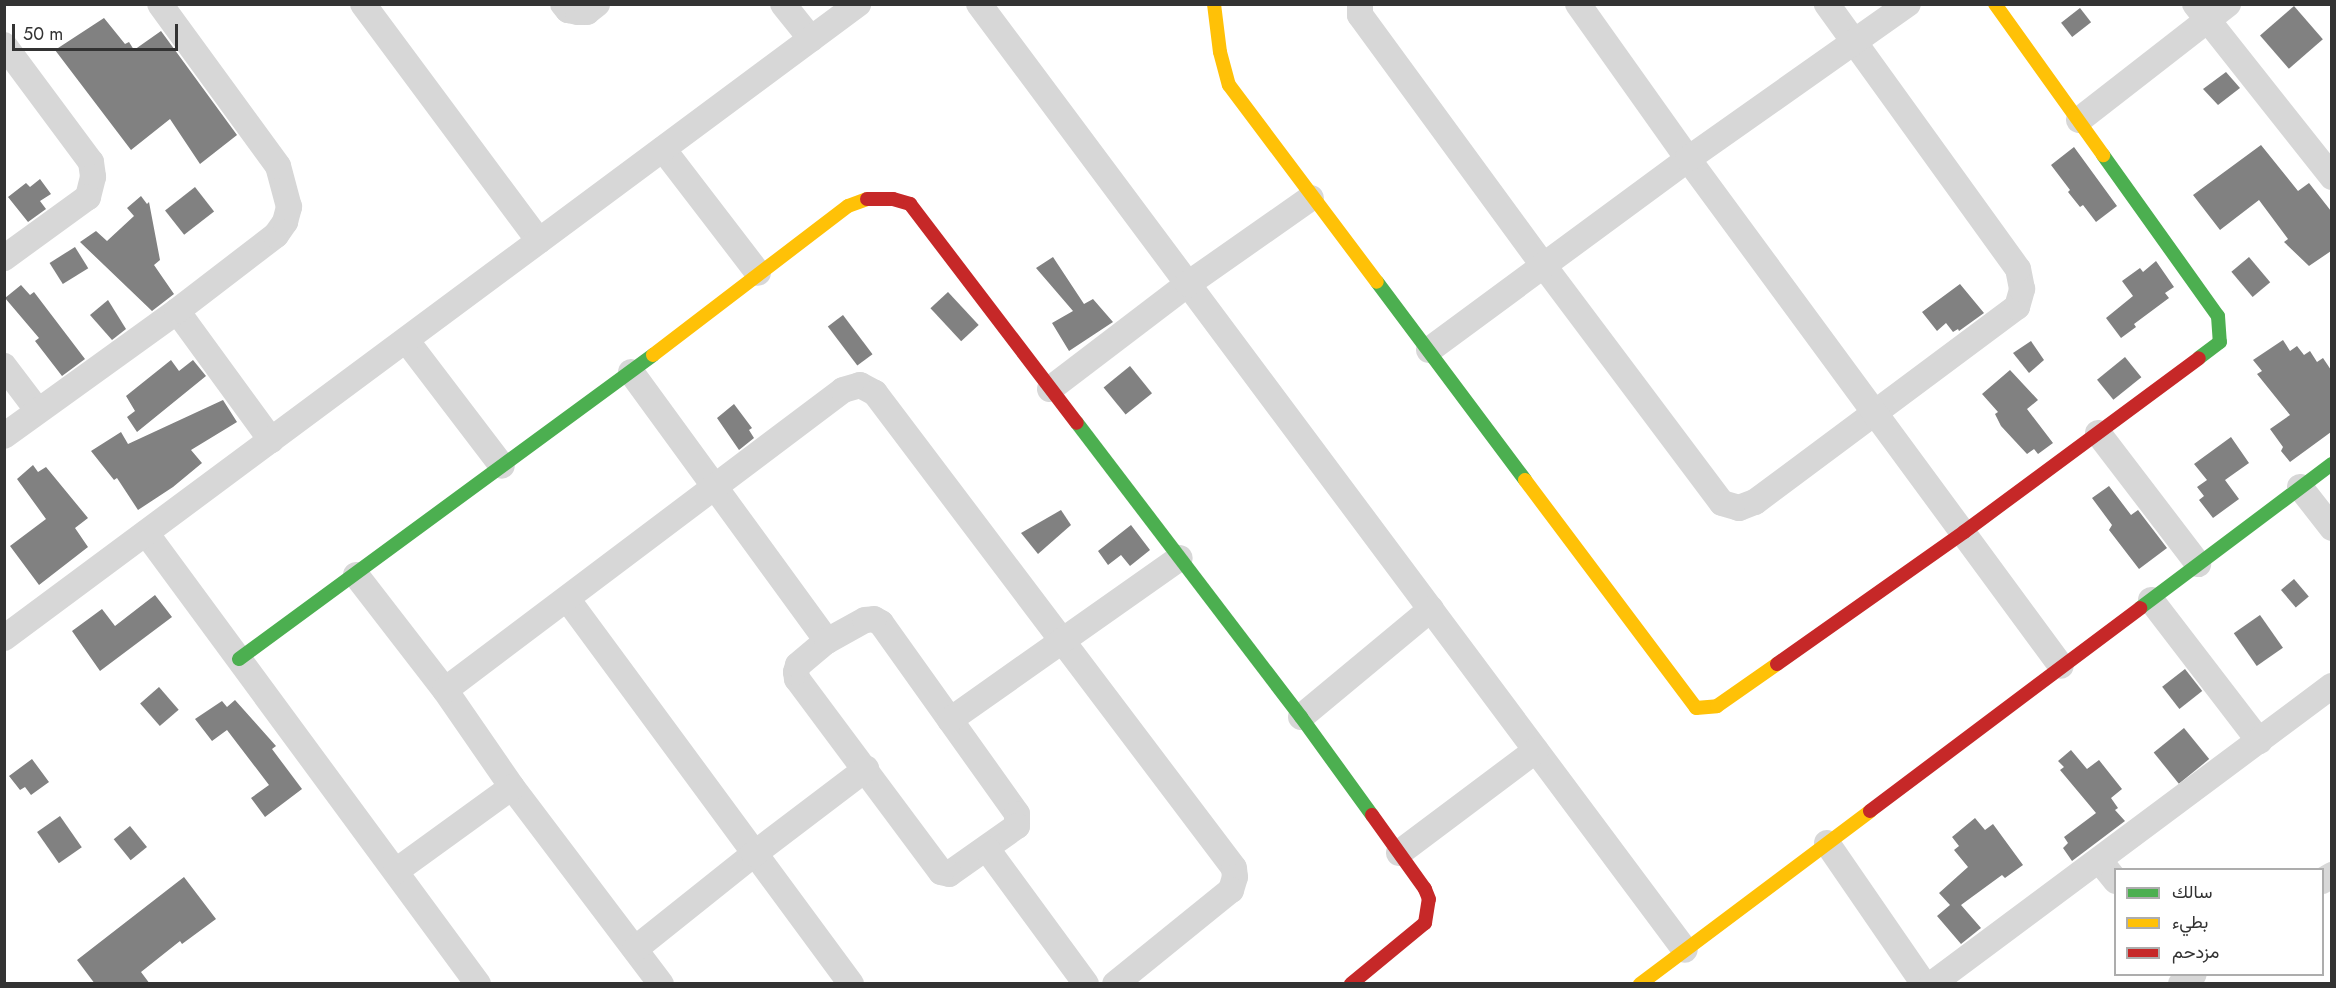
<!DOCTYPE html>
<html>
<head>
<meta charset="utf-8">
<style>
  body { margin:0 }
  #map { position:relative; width:2336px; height:988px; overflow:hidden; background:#fff; font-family:Jost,Vazirmatn,sans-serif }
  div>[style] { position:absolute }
  .building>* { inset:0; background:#818181; transform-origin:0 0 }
  .street>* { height:26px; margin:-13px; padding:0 13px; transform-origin:13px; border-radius:13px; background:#d7d7d7 }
  .fast>* { height:14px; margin:-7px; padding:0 7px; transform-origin:7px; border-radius:7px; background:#4caf50 }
  .slow>* { height:14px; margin:-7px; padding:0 7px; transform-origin:7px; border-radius:7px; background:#ffc107 }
  .jam>* { height:14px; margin:-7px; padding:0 7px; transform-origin:7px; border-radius:7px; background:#c62828 }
  span { translate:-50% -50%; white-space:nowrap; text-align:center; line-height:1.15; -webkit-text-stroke:6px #fff; paint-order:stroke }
  .frame { position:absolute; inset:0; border:6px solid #333; pointer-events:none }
  .legend { position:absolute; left:2114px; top:868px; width:210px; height:108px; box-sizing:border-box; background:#fff; border:2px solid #adadad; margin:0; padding:8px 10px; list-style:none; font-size:18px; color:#333 }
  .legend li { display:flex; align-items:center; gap:12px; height:30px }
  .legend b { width:30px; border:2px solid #adadad }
  .scale { position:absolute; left:12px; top:24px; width:166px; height:27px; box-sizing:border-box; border:3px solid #333; border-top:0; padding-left:8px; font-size:18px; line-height:21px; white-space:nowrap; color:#333; -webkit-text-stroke:4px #fff; paint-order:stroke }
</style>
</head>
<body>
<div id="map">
  <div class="building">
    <i style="left:2294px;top:6px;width:44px;height:45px;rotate:49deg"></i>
    <i style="left:2080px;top:8px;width:18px;height:24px;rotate:52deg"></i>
    <i style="clip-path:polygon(104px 18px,125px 44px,129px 42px,134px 50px,161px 31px,237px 135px,200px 164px,170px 119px,131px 150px,55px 50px)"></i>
    <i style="clip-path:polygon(2226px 72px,2240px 88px,2218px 105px,2203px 89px)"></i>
    <i style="clip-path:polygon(2261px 145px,2298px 191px,2309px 183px,2331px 211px,2331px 251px,2309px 266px,2284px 242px,2288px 239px,2259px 200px,2220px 230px,2193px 195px)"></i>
    <i style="clip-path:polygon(2074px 147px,2117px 206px,2096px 222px,2083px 205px,2080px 207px,2068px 192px,2070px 190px,2051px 165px)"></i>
    <i style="clip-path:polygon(40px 179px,51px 194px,40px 201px,46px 209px,28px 222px,8px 197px,26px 183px,30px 187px)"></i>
    <i style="left:195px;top:187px;width:31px;height:38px;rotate:52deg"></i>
    <i style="clip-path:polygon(141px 196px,147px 204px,149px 202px,160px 260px,154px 265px,174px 294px,152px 311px,80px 242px,96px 231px,107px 241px,134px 216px,127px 208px)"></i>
    <i style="left:75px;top:247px;width:25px;height:30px;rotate:58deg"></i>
    <i style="clip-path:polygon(1053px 257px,1084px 304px,1093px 299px,1113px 322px,1069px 351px,1052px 323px,1073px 311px,1036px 268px)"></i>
    <i style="left:2249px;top:257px;width:33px;height:23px;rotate:50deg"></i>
    <i style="clip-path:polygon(2156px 261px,2174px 287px,2165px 293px,2169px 298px,2134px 324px,2136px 327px,2121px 338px,2106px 318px,2133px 296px,2122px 281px,2140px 268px,2143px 272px)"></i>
    <i style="clip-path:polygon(1960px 284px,1984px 313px,1959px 331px,1958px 329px,1953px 332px,1946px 323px,1937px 331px,1922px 312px)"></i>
    <i style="clip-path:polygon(21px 285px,30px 295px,34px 292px,85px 359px,62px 376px,35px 341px,39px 338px,5px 298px)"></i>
    <i style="left:948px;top:292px;width:45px;height:24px;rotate:47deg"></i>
    <i style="clip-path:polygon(108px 300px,126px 329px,112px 340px,90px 315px)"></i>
    <i style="left:843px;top:315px;width:49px;height:19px;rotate:53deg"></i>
    <i style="clip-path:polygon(2283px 340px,2290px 351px,2297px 346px,2304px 355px,2310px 351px,2317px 362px,2323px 358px,2331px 370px,2331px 432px,2290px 462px,2281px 451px,2283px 447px,2270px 429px,2290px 415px,2257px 374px,2262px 371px,2253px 360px)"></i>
    <i style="clip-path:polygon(2031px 341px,2044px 360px,2029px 373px,2013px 353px)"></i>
    <i style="left:2125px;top:357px;width:26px;height:36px;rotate:51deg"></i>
    <i style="clip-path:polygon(171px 360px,179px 371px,193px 360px,206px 376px,137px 432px,127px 417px,135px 411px,126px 396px)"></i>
    <i style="left:1130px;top:366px;width:35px;height:34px;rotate:51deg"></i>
    <i style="clip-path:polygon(2010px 370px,2038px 400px,2027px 409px,2053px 443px,2038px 454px,2034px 449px,2027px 454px,2001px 426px,1995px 414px,1998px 412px,1982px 394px)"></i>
    <i style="clip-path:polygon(223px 400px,237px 422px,191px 450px,202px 463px,173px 487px,138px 510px,117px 478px,114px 480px,91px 451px,121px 432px,128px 444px)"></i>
    <i style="clip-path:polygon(734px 404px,752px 428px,749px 430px,754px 438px,739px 450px,717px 418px)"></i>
    <i style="clip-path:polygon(2231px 437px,2249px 463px,2225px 480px,2239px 499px,2213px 518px,2199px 500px,2204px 496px,2197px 487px,2207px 480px,2194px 464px)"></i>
    <i style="clip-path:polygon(33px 465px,38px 472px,46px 467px,88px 518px,75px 528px,88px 547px,39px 585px,10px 546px,46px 519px,17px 479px)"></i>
    <i style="clip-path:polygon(2109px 486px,2131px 515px,2138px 510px,2167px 548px,2139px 569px,2109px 530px,2112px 525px,2092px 498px)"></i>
    <i style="clip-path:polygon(1061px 510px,1071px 525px,1038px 554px,1021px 533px)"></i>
    <i style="clip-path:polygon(1131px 525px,1150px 550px,1130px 566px,1121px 555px,1108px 565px,1098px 551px)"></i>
    <i style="left:2294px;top:579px;width:23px;height:17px;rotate:50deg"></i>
    <i style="clip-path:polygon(155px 595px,172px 617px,100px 671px,72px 631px,102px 609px,115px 626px)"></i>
    <i style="left:2260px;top:615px;width:40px;height:32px;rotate:55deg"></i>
    <i style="left:2185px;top:669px;width:28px;height:29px;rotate:52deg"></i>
    <i style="left:159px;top:687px;width:30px;height:25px;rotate:49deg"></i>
    <i style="clip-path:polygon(235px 700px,276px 746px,272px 749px,302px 789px,265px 817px,251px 798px,269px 785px,227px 730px,212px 741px,195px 719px,222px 701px,227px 707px)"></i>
    <i style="left:2184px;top:728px;width:40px;height:39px;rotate:51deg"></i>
    <i style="clip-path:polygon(2071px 750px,2087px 769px,2099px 760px,2122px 789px,2111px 798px,2118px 808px,2115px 810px,2125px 821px,2072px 861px,2063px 848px,2068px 843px,2064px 837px,2096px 813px,2060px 770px,2064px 767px,2058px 761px)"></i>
    <i style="clip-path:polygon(32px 759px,49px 782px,31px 795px,25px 787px,20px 790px,9px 776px)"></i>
    <i style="left:60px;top:816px;width:38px;height:28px;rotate:55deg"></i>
    <i style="clip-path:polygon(1975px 818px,1985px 830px,1993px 824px,2023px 865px,2005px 878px,2002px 875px,1961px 905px,1981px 928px,1961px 944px,1937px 916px,1950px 905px,1939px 893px,1968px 867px,1954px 850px,1959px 846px,1952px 837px)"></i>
    <i style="left:130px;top:826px;width:27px;height:21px;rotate:51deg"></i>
    <i style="clip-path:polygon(184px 877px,216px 919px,182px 944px,180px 941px,141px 972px,150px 984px,95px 984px,77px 960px)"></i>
  </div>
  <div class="street">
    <i style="left:363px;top:4px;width:295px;rotate:53.4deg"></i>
    <i style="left:563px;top:4px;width:8px;rotate:50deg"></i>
    <i style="left:568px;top:10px;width:10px;rotate:11deg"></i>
    <i style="left:578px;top:12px;width:9px"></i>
    <i style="left:587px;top:12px;width:13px;rotate:-39deg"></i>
    <i style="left:783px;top:4px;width:45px;rotate:51.3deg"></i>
    <i style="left:979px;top:4px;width:1180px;rotate:53.27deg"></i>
    <i style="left:1360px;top:4px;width:11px;rotate:90deg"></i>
    <i style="left:1360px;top:15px;width:311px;rotate:53.8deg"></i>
    <i style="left:1544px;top:266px;width:296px;rotate:53.1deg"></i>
    <i style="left:1722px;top:503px;width:18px;rotate:16deg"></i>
    <i style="left:1739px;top:508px;width:17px;rotate:-21deg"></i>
    <i style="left:1755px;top:502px;width:327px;rotate:-36.7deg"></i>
    <i style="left:2017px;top:307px;width:19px;rotate:-74deg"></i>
    <i style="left:2022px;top:289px;width:20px;rotate:-101deg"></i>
    <i style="left:2018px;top:269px;width:327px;rotate:-125.8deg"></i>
    <i style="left:1578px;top:4px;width:190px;rotate:54.6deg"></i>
    <i style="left:1688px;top:159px;width:629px;rotate:53.66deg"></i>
    <i style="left:2195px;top:4px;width:221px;rotate:51.6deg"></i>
    <i style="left:4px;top:45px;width:146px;rotate:53.4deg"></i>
    <i style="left:91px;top:162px;width:15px;rotate:82deg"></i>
    <i style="left:93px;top:177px;width:21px;rotate:104deg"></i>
    <i style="left:88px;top:197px;width:104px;rotate:144deg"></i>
    <i style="left:2079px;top:120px;width:189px;rotate:-37.9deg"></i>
    <i style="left:663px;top:149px;width:156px;rotate:52.5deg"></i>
    <i style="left:177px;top:311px;width:160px;rotate:53.9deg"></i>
    <i style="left:406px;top:340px;width:158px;rotate:52.7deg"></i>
    <i style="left:1429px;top:350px;width:322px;rotate:-36.4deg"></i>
    <i style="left:1688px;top:159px;width:269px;rotate:-35.2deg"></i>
    <i style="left:4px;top:366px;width:56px;rotate:52.9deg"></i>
    <i style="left:631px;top:372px;width:333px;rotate:53.9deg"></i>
    <i style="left:1050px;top:389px;width:173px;rotate:-37.3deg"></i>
    <i style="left:1188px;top:284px;width:150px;rotate:-35deg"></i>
    <i style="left:2098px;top:433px;width:165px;rotate:52.6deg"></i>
    <i style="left:4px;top:436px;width:213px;rotate:-35.8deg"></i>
    <i style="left:177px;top:311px;width:125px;rotate:-37.5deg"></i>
    <i style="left:276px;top:235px;width:16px;rotate:-55deg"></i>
    <i style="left:285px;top:222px;width:16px;rotate:-75deg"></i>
    <i style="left:289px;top:207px;width:42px;rotate:-105deg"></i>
    <i style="left:278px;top:166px;width:200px;rotate:-126.1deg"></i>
    <i style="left:2300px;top:487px;width:52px;rotate:52deg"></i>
    <i style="left:146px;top:533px;width:560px;rotate:53.64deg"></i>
    <i style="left:356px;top:575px;width:145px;rotate:52.3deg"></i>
    <i style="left:445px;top:690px;width:118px;rotate:55.4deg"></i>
    <i style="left:512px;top:787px;width:247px;rotate:52.9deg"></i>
    <i style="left:568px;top:600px;width:477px;rotate:53.6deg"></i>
    <i style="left:2151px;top:600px;width:178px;rotate:52.5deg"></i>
    <i style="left:874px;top:619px;width:8px;rotate:30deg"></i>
    <i style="left:881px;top:623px;width:234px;rotate:54.5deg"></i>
    <i style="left:1017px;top:814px;width:12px;rotate:90deg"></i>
    <i style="left:1017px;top:826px;width:83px;rotate:144.8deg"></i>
    <i style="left:949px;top:874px;width:8px;rotate:-166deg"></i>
    <i style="left:941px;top:872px;width:241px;rotate:-126.7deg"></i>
    <i style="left:797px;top:679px;width:7px;rotate:-98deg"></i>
    <i style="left:796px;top:672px;width:7px;rotate:-74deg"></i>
    <i style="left:798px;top:665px;width:38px;rotate:-40deg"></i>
    <i style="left:827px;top:641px;width:43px;rotate:-28.9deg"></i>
    <i style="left:865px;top:620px;width:9px;rotate:-6deg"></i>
    <i style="left:4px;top:638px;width:1064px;rotate:-36.59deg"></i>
    <i style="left:445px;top:690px;width:498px;rotate:-37deg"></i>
    <i style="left:843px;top:390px;width:18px;rotate:-16deg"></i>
    <i style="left:860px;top:385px;width:17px;rotate:28deg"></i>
    <i style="left:875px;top:393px;width:595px;rotate:52.92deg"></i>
    <i style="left:1234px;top:868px;width:9px;rotate:84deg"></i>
    <i style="left:1235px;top:877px;width:14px;rotate:107deg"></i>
    <i style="left:1231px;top:890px;width:149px;rotate:141deg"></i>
    <i style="left:1301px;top:717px;width:169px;rotate:-39.7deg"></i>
    <i style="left:950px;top:720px;width:281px;rotate:-35.2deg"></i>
    <i style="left:1827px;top:843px;width:171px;rotate:55.5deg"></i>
    <i style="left:987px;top:849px;width:167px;rotate:53.7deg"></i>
    <i style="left:1399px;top:853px;width:171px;rotate:-36.9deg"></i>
    <i style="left:2099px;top:860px;width:27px;rotate:51deg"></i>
    <i style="left:396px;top:871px;width:143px;rotate:-35.9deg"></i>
    <i style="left:2322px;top:881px;width:12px;rotate:-31deg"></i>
    <i style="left:635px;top:949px;width:152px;rotate:-38.6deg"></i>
    <i style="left:754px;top:854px;width:141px;rotate:-37.2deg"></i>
    <i style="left:1932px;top:984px;width:499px;rotate:-36.7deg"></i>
    <i style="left:2181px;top:984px;width:16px;rotate:-38deg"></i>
  </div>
  <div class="fast">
    <i style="left:2103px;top:155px;width:198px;rotate:54.5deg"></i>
    <i style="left:2218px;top:316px;width:26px;rotate:86deg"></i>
    <i style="left:2220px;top:342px;width:26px;rotate:143deg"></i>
    <i style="left:1377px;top:282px;width:247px;rotate:53.2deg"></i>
    <i style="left:1077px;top:423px;width:370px;rotate:52.7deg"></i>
    <i style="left:1301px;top:717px;width:121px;rotate:54.1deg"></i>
    <i style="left:2140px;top:608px;width:240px;rotate:-36.9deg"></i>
    <i style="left:239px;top:659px;width:514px;rotate:-36.29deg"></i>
  </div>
  <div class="slow">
    <i style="left:1214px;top:4px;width:48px;rotate:82.9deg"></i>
    <i style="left:1220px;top:52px;width:34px;rotate:75deg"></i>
    <i style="left:1229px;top:85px;width:246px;rotate:53.1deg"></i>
    <i style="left:1995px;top:4px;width:186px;rotate:54.4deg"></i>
    <i style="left:653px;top:355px;width:245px;rotate:-37.4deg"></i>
    <i style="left:848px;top:206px;width:20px;rotate:-20deg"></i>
    <i style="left:1525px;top:480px;width:285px;rotate:53.1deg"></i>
    <i style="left:1696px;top:708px;width:21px;rotate:-5deg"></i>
    <i style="left:1717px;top:706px;width:73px;rotate:-35deg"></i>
    <i style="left:1640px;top:984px;width:288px;rotate:-36.9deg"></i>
  </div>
  <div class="jam">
    <i style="left:867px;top:199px;width:26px"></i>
    <i style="left:893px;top:199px;width:18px;rotate:16deg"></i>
    <i style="left:910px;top:204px;width:275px;rotate:52.7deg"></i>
    <i style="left:1777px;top:664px;width:229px;rotate:-35.2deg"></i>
    <i style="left:1964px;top:532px;width:292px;rotate:-36.5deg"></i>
    <i style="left:1870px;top:811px;width:338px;rotate:-36.9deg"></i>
    <i style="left:1351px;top:984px;width:96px;rotate:-39.5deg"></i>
    <i style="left:1425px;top:923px;width:24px;rotate:-81deg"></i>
    <i style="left:1429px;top:899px;width:11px;rotate:-112deg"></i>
    <i style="left:1425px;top:889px;width:91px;rotate:-125.6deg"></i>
  </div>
  <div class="frame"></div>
  <ul class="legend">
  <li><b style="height:8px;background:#4caf50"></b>سالك</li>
  <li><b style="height:8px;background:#ffc107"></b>بطيء</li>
  <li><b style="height:8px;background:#c62828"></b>مزدحم</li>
  </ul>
  <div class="scale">50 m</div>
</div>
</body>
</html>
